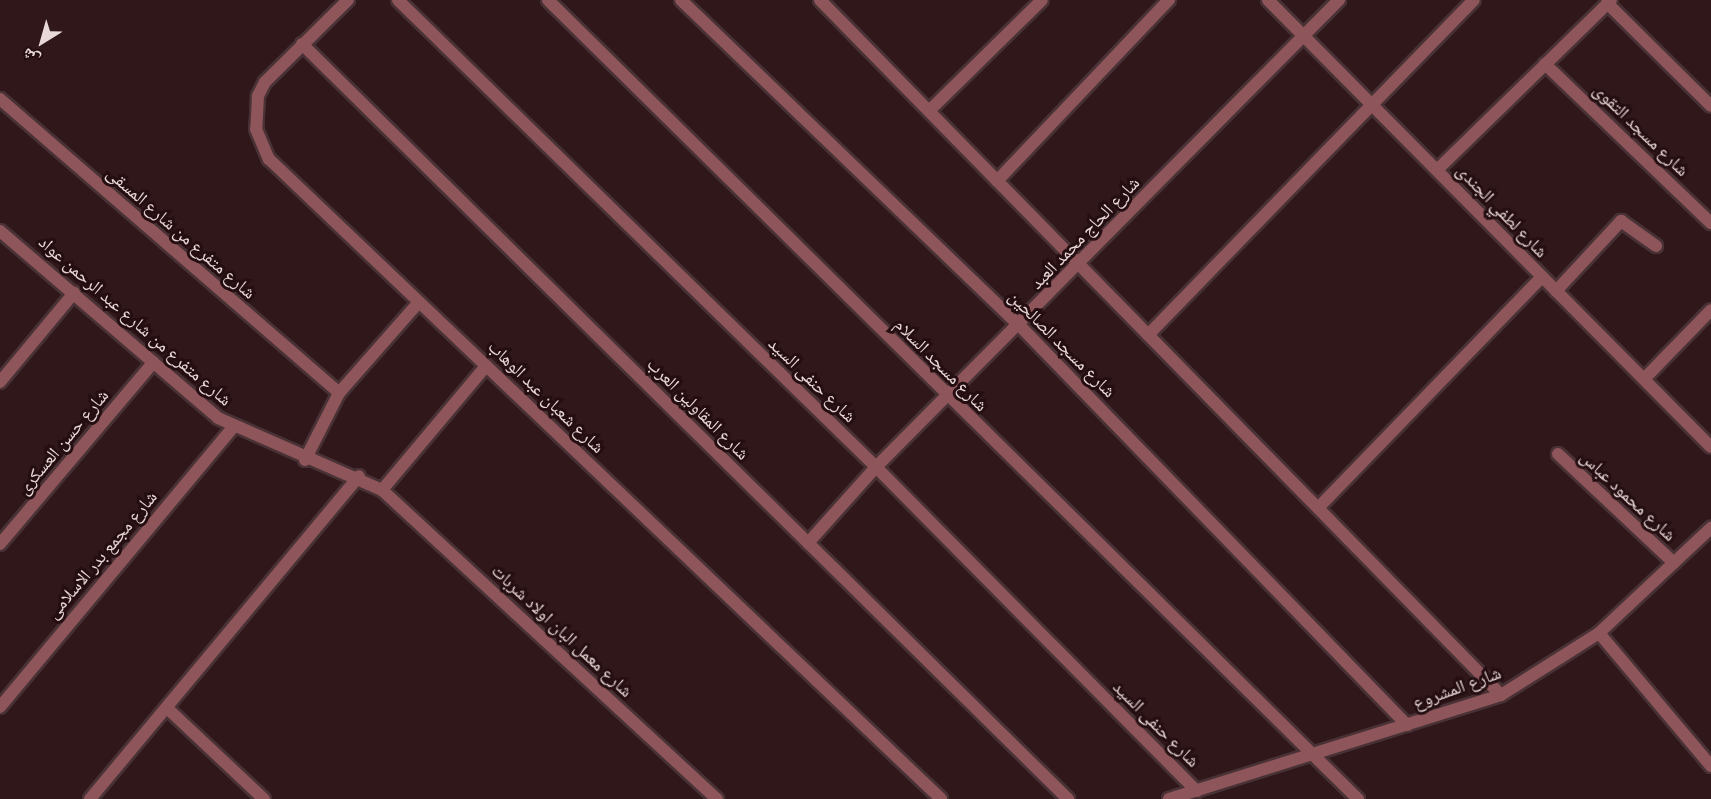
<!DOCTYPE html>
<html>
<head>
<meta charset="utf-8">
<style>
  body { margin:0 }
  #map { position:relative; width:1711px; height:799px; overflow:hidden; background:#2f171a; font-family:"Roboto Condensed","Noto Naskh Arabic",sans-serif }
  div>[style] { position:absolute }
  .roads { filter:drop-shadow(2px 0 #493235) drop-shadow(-2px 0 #493235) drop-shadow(0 2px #493235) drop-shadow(0 -2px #493235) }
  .street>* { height:12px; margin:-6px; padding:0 6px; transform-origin:6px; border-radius:6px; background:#8e555a }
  span { translate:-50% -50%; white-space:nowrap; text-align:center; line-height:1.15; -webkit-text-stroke:6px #250e11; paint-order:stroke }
  .street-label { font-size:18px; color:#e9d8d8 }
  .north { position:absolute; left:12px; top:12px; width:60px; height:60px; -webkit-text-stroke:4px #250e11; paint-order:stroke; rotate:217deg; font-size:16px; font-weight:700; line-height:24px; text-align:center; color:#e9d8d8 }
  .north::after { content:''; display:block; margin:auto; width:21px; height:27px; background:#e9d8d8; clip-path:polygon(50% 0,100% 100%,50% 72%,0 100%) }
</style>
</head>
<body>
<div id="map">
  <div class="roads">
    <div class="street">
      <i style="left:348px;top:0;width:117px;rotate:135.3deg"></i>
      <i style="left:265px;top:82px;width:16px;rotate:117deg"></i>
      <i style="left:258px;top:96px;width:33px;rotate:93deg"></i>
      <i style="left:256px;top:129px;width:33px;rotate:67deg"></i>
      <i style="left:269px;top:159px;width:928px;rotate:43.6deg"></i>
      <i style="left:398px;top:0;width:668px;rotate:44.33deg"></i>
      <i style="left:876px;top:467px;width:456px;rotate:45.3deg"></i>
      <i style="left:548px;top:0;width:1138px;rotate:44.61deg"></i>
      <i style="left:681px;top:0;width:470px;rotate:43.9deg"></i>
      <i style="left:1020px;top:326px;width:556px;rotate:45.87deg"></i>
      <i style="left:820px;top:0;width:973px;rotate:45.58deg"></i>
      <i style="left:1268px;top:0;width:629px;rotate:45.26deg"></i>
      <i style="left:1607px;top:3px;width:146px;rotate:44.7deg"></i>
      <i style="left:302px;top:44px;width:1076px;rotate:44.59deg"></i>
      <i style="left:1545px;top:64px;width:230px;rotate:43.8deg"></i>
      <i style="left:0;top:99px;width:449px;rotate:40.9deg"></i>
      <i style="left:929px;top:111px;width:158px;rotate:-44.5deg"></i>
      <i style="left:1437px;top:170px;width:243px;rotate:-44.3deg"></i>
      <i style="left:997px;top:181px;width:250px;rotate:-46.5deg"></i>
      <i style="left:0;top:231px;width:287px;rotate:40.6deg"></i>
      <i style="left:218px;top:418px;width:179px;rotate:23.7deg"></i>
      <i style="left:382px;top:490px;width:456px;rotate:42.7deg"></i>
      <i style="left:1556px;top:291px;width:96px;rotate:-47.1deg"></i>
      <i style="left:1621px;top:221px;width:43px;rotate:35.5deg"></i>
      <i style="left:1148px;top:335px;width:467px;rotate:-45.8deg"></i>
      <i style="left:1644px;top:379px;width:96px;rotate:-45.8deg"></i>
      <i style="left:0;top:382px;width:116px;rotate:-50.3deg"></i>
      <i style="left:1558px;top:454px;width:159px;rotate:43.2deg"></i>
      <i style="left:305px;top:460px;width:75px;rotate:-63.1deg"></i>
      <i style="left:339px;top:393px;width:121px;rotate:-48.7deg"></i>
      <i style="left:382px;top:490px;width:162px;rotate:-50deg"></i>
      <i style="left:1318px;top:508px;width:322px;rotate:-45.9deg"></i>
      <i style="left:808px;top:543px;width:102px;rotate:-48.2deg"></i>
      <i style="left:876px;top:467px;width:658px;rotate:-45.25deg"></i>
      <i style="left:0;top:544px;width:238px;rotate:-49.8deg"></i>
      <i style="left:1599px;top:633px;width:174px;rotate:49.9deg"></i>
      <i style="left:0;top:707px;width:364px;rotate:-50.2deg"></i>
      <i style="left:167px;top:708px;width:133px;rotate:43.2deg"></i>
      <i style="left:90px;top:799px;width:420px;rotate:-50.2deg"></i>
      <i style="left:1169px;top:799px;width:348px;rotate:-17.4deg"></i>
      <i style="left:1501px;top:695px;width:116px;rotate:-32.3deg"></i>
      <i style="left:1599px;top:633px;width:154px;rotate:-43.2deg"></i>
    </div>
  </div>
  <div class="street-label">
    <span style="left:1641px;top:130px;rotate:44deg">شارع مسجد التقوى</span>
    <span style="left:1502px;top:211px;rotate:46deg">شارع لطفي الجندى</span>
    <span style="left:181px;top:233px;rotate:41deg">شارع متفرع من شارع المسقى</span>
    <span style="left:1085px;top:233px;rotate:-46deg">شارع الحاج محمد العبد</span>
    <span style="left:135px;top:321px;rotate:41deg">شارع متفرع من شارع عبد الرحمن عواد</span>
    <span style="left:1062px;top:344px;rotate:45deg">شارع مسجد الصالحين</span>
    <span style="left:941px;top:365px;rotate:45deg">شارع مسجد السلام</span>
    <span style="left:812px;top:380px;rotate:44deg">شارع حنفى السيد</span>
    <span style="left:546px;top:397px;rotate:44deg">شارع شعبان عبد الوهاب</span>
    <span style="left:698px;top:409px;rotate:45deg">شارع المقاولين العرب</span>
    <span style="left:63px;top:442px;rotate:-50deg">شارع حسن العسكرى</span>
    <span style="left:1628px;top:496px;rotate:43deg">شارع محمود عباس</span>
    <span style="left:102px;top:555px;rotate:-50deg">شارع مجمع بدر الاسلامى</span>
    <span style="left:562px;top:631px;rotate:43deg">شارع معمل البان اولاد شربات</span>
    <span style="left:1457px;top:688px;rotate:-20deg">شارع المشروع</span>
    <span style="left:1156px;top:724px;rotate:45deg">شارع حنفى السيد</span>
  </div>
  <div class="north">ش</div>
</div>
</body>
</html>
